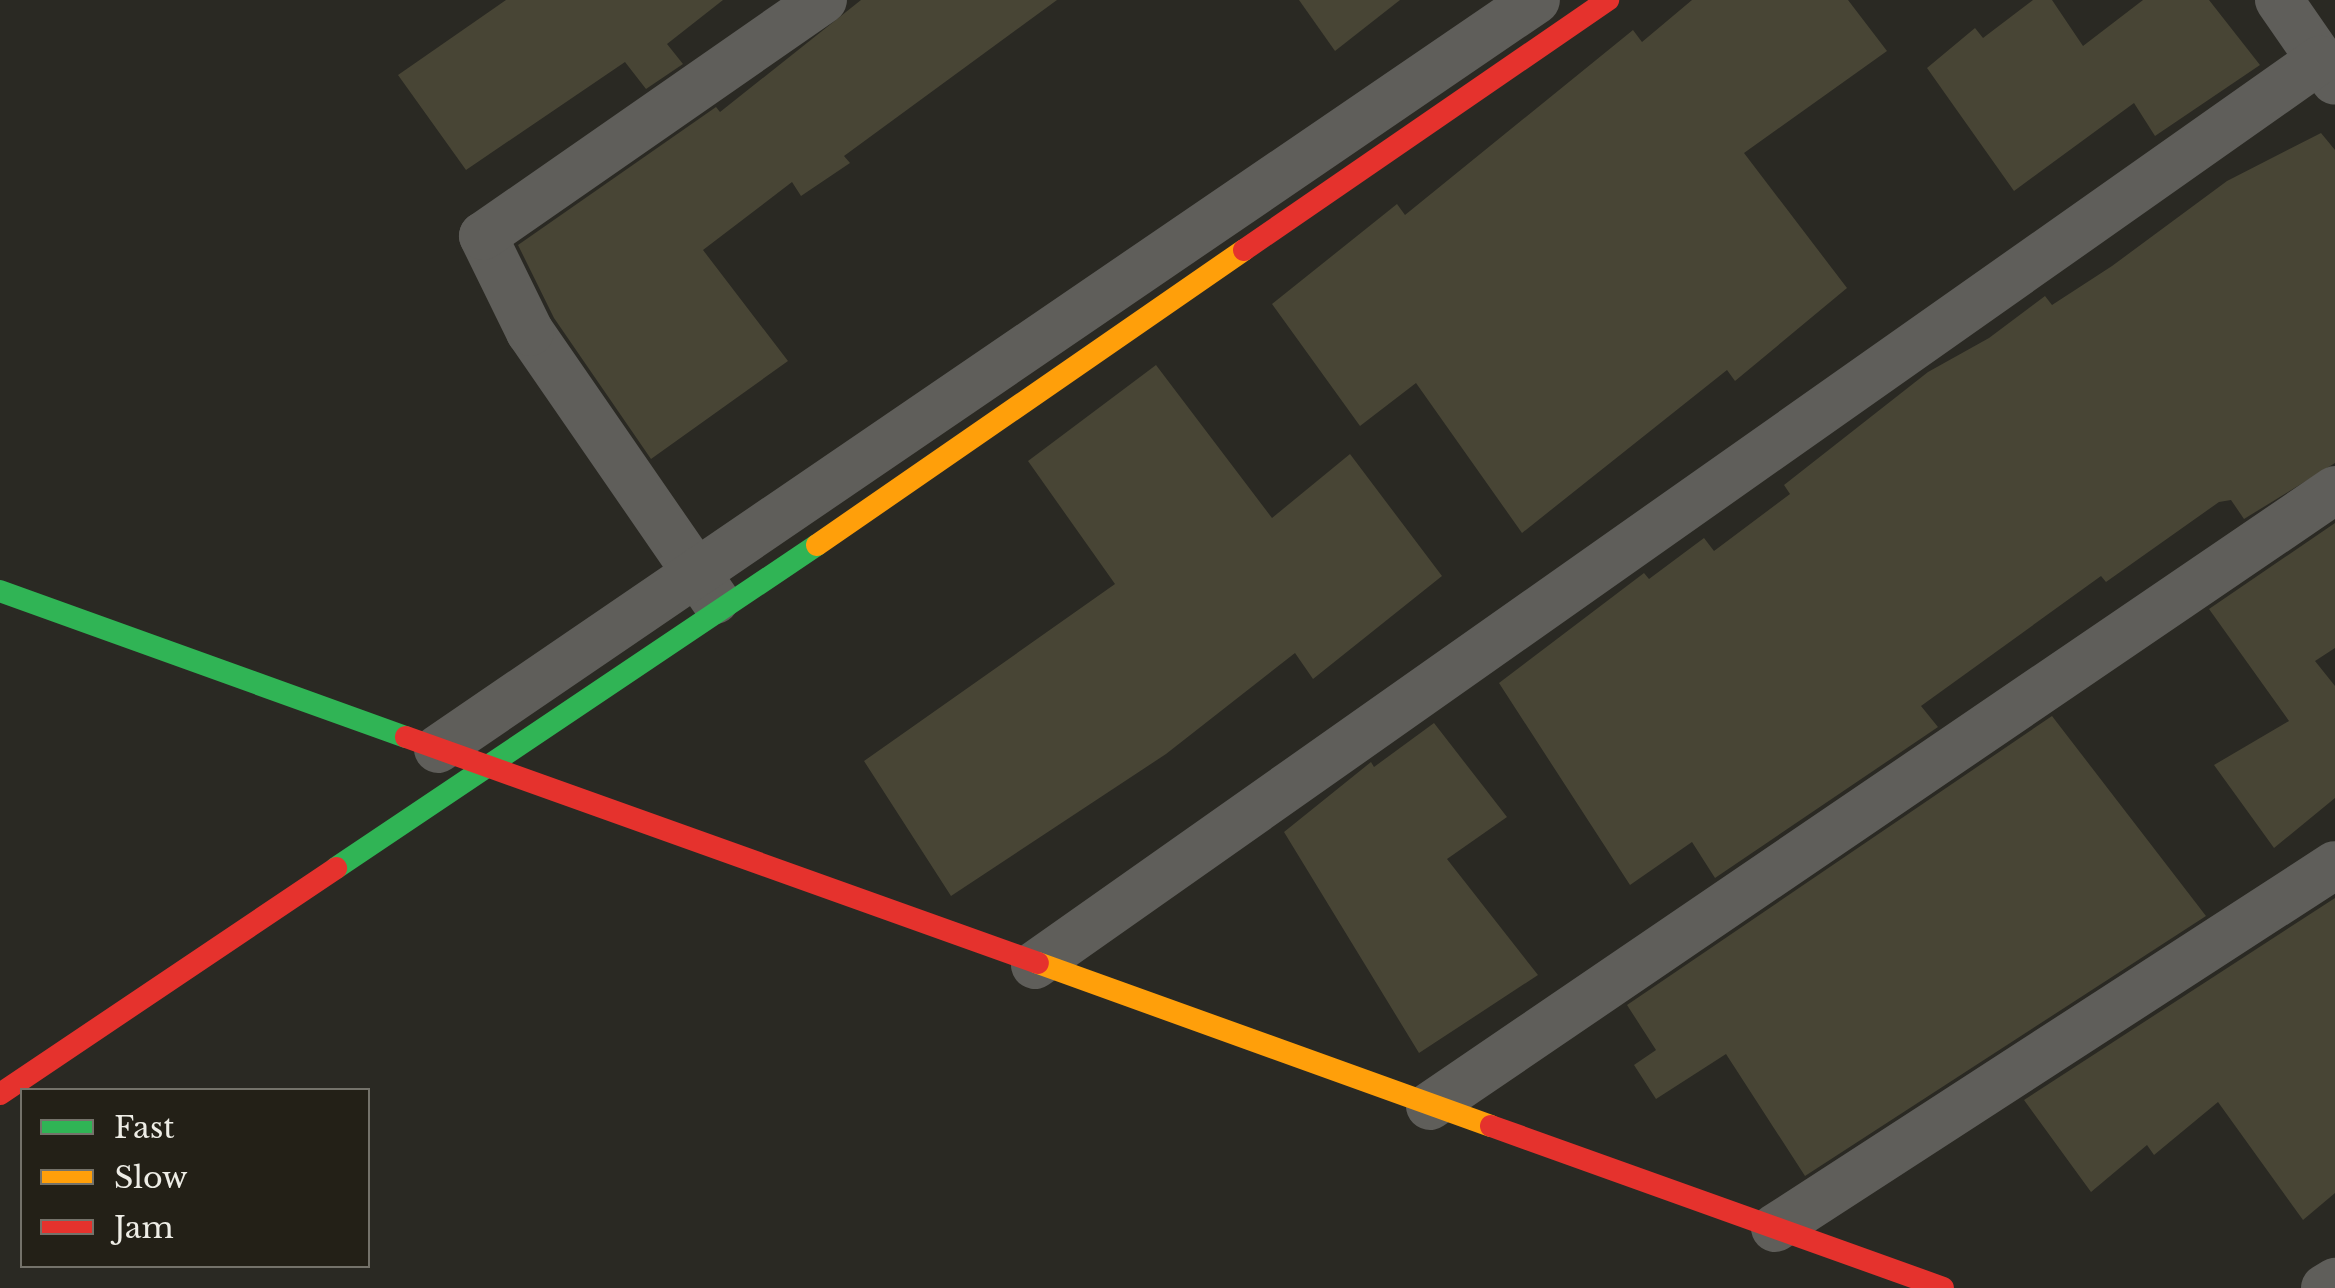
<!DOCTYPE html>
<html>
<head>
<meta charset="utf-8">
<style>
  body { margin:0 }
  #map { position:relative; width:2335px; height:1288px; overflow:hidden; background:#2a2923; font-family:"Libre Baskerville",serif }
  div>[style] { position:absolute }
  .building>* { inset:0; background:#484535 }
  .street>* { height:48px; margin:-24px; padding:0 24px; transform-origin:24px; border-radius:24px; background:#5f5e5a }
  .fast>* { height:22px; margin:-11px; padding:0 11px; transform-origin:11px; border-radius:11px; background:#30b455 }
  .slow>* { height:22px; margin:-11px; padding:0 11px; transform-origin:11px; border-radius:11px; background:#ff9f0a }
  .jam>* { height:22px; margin:-11px; padding:0 11px; transform-origin:11px; border-radius:11px; background:#e5322d }
  span { translate:-50% -50%; white-space:nowrap; text-align:center; line-height:1.15; -webkit-text-stroke:8px #232017; paint-order:stroke }
  .legend { position:absolute; left:20px; top:1088px; width:350px; height:180px; box-sizing:border-box; background:#232017; border:2px solid #74726a; margin:0; padding:12px 18px; list-style:none; font-size:30px; color:#eeede6 }
  .legend li { display:flex; align-items:center; gap:20px; height:50px }
  .legend b { width:50px; border:2px solid #74726a }
</style>
</head>
<body>
<div id="map">
  <div class="building">
    <i style="clip-path:polygon(506px 0,723px 0,667px 44px,683px 64px,646px 89px,625px 62px,466px 170px,398px 75px)"></i>
    <i style="clip-path:polygon(861px 0,1057px 0,844px 156px,850px 163px,801px 196px,792px 182px,703px 250px,788px 361px,651px 459px,554px 318px,518px 245px,716px 107px,720px 112px)"></i>
    <i style="clip-path:polygon(1299px 0,1400px 0,1335px 51px)"></i>
    <i style="clip-path:polygon(1692px 0,1848px 0,1887px 51px,1744px 153px,1847px 288px,1735px 381px,1727px 370px,1522px 533px,1416px 383px,1360px 426px,1272px 304px,1397px 204px,1405px 215px,1633px 30px,1642px 42px)"></i>
    <i style="clip-path:polygon(2033px 0,2052px 0,2083px 46px,2143px 0,2209px 0,2260px 65px,2155px 136px,2134px 103px,2014px 191px,1927px 68px,1975px 28px,1983px 38px)"></i>
    <i style="clip-path:polygon(2321px 133px,2335px 150px,2335px 463px,2244px 519px,2231px 500px,2219px 502px,2106px 582px,2101px 576px,1921px 706px,1938px 727px,1715px 878px,1692px 842px,1630px 885px,1499px 683px,1644px 573px,1649px 579px,1704px 538px,1714px 551px,1790px 494px,1784px 485px,1928px 372px,1989px 338px,2045px 296px,2052px 305px,2112px 266px,2227px 181px)"></i>
    <i style="clip-path:polygon(1156px 365px,1272px 518px,1350px 454px,1442px 576px,1313px 679px,1295px 653px,1166px 754px,951px 896px,864px 761px,1115px 584px,1028px 461px)"></i>
    <i style="clip-path:polygon(2335px 523px,2335px 648px,2315px 661px,2335px 686px,2335px 798px,2274px 848px,2214px 765px,2289px 721px,2209px 609px)"></i>
    <i style="clip-path:polygon(2052px 716px,2206px 916px,1805px 1176px,1726px 1054px,1656px 1099px,1634px 1065px,1656px 1050px,1627px 1005px)"></i>
    <i style="clip-path:polygon(1434px 723px,1507px 817px,1447px 859px,1538px 975px,1419px 1053px,1284px 832px,1371px 762px,1374px 767px)"></i>
    <i style="clip-path:polygon(2335px 898px,2335px 1193px,2303px 1220px,2218px 1102px,2154px 1155px,2147px 1145px,2091px 1192px,2024px 1100px)"></i>
  </div>
  <div class="street">
    <i style="left:2279px;top:0;width:98px;rotate:55.3deg"></i>
    <i style="left:715px;top:600px;width:326px;rotate:-124.6deg"></i>
    <i style="left:530px;top:332px;width:107px;rotate:-116.1deg"></i>
    <i style="left:483px;top:236px;width:414px;rotate:-34.8deg"></i>
    <i style="left:438px;top:749px;width:1329px;rotate:-34.3deg"></i>
    <i style="left:1035px;top:965px;width:1572px;rotate:-35.16deg"></i>
    <i style="left:1430px;top:1106px;width:1095px;rotate:-34.24deg"></i>
    <i style="left:1775px;top:1228px;width:667px;rotate:-32.95deg"></i>
    <i style="left:2325px;top:1288px;width:12px;rotate:-31deg"></i>
  </div>
  <div class="fast">
    <i style="left:0;top:591px;width:431px;rotate:19.8deg"></i>
    <i style="left:336px;top:868px;width:579px;rotate:-33.88deg"></i>
  </div>
  <div class="slow">
    <i style="left:817px;top:545px;width:519px;rotate:-34.64deg"></i>
    <i style="left:1038px;top:963px;width:481px;rotate:19.8deg"></i>
  </div>
  <div class="jam">
    <i style="left:1244px;top:250px;width:442px;rotate:-34.5deg"></i>
    <i style="left:406px;top:737px;width:671px;rotate:19.68deg"></i>
    <i style="left:0;top:1094px;width:405px;rotate:-33.9deg"></i>
    <i style="left:1491px;top:1126px;width:480px;rotate:19.7deg"></i>
  </div>
  <ul class="legend">
  <li><b style="height:12px;background:#30b455"></b>Fast</li>
  <li><b style="height:12px;background:#ff9f0a"></b>Slow</li>
  <li><b style="height:12px;background:#e5322d"></b>Jam</li>
  </ul>
</div>
</body>
</html>
